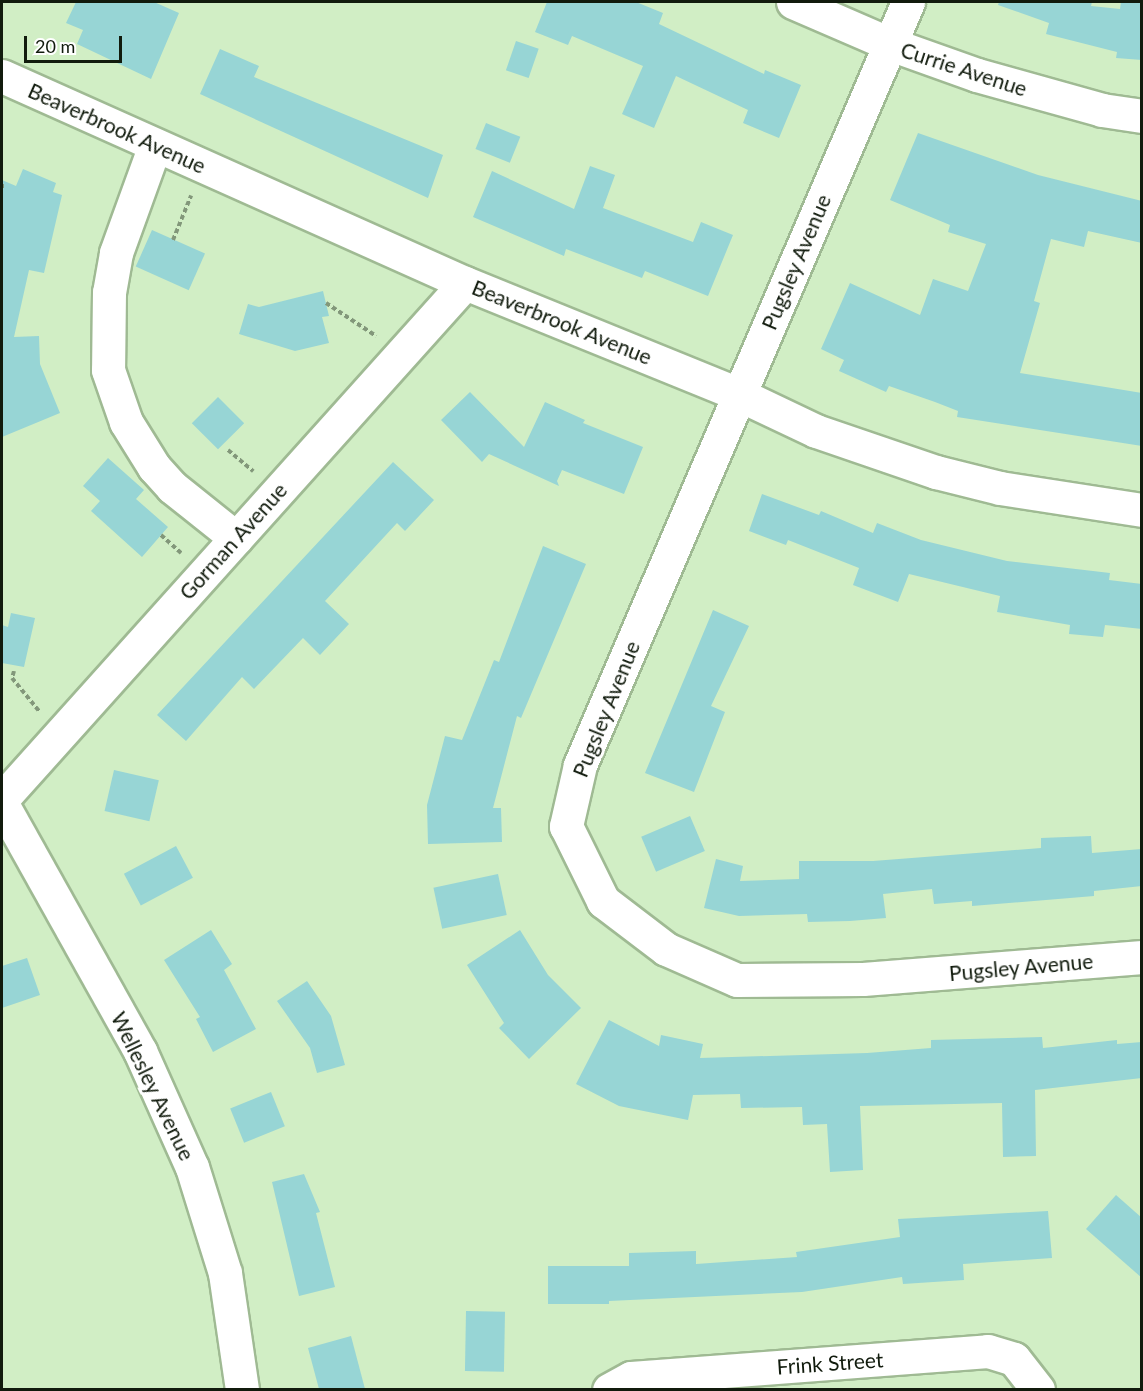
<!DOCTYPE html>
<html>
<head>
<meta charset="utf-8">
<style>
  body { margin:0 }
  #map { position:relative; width:1143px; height:1391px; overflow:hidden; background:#d1eec5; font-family:Lato,sans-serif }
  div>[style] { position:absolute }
  .building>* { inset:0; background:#97d5d5; transform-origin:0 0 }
  .path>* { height:4px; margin-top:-2px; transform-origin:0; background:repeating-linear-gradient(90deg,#82977a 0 4.5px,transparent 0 7.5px) }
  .roads { filter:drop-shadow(2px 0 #9fba93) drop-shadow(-2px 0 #9fba93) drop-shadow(0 2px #9fba93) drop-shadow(0 -2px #9fba93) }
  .minor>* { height:33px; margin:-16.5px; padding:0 16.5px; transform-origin:16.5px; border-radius:16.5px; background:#fff }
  span { translate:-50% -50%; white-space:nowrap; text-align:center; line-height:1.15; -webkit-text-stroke:6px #fff; paint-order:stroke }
  .street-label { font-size:21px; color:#111b0d }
  .frame { position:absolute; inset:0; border:3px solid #111b0d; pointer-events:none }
  .scale { position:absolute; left:24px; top:36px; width:98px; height:27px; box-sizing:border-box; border:3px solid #111b0d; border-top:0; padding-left:8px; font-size:18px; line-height:21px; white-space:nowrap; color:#111b0d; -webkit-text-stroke:4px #fff; paint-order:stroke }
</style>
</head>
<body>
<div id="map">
  <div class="building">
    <i style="clip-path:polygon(76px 2px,154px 2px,179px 13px,151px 79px,77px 44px,83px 30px,66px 23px)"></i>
    <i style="clip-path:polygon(547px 2px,636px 2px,663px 13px,659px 24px,764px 74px,765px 70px,801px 85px,779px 138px,743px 123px,748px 110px,676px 76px,654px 128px,622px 114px,643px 66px,572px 36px,568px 45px,535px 32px)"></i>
    <i style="clip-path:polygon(999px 2px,1092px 2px,1091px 6px,1120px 9px,1121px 2px,1142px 2px,1142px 60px,1116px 58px,1117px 52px,1046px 34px,1049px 23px,998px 5px)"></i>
    <i style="left:516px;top:41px;width:24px;height:31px;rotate:19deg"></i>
    <i style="clip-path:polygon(220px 49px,259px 66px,254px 77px,443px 155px,428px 198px,200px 94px)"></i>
    <i style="left:486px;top:123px;width:37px;height:28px;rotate:22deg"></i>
    <i style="clip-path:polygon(918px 133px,1038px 175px,1142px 201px,1142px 243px,1088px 231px,1084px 247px,1051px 239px,1034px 301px,1040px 303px,1020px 373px,1142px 393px,1142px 446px,957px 417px,958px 411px,935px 402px,889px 386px,886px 392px,839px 371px,844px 360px,821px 349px,850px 283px,920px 315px,933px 279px,968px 291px,986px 244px,948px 232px,950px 225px,890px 200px)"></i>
    <i style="clip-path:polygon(590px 166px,615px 175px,603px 208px,693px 242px,701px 222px,733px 235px,708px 296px,645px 271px,642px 278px,566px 249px,564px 256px,473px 217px,492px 171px,574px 209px)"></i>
    <i style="clip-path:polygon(23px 169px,56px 183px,53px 192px,62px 195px,44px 273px,29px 270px,14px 337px,39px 336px,40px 364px,60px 413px,2px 437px,2px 180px,16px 186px)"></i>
    <i style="left:152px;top:230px;width:58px;height:40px;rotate:24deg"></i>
    <i style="clip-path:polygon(323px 291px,329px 316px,322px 317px,329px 343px,295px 351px,239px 334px,248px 304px,259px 307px)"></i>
    <i style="clip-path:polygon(470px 392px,524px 447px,545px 402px,585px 420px,583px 423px,643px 447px,624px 494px,562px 470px,557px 481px,559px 486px,489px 454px,482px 462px,441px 420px)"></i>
    <i style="left:218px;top:397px;width:37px;height:37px;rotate:45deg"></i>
    <i style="clip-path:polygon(108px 458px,144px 490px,136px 499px,168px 527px,142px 557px,91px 511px,100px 501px,83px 486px)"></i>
    <i style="clip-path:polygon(393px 462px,434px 500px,405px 531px,397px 523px,325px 601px,349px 624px,320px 655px,303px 638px,254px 689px,242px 677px,186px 741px,157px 715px)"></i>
    <i style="clip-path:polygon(762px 494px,819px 515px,821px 511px,873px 533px,877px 523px,921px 540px,1007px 561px,1110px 573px,1109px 580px,1142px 584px,1142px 629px,1105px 625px,1103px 637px,1069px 634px,1070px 625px,997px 612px,1000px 596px,909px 574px,898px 602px,853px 585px,859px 568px,788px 540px,786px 545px,749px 531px)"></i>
    <i style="clip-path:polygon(543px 546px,586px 564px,521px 718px,517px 716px,493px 808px,501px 808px,502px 842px,428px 844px,427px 805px,445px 736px,462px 740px,494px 660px,499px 662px)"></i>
    <i style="clip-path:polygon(713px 610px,749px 626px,711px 706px,725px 712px,694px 792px,645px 773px)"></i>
    <i style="clip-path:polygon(11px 613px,35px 618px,24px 667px,2px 663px,2px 625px,8px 627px)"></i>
    <i style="left:114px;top:770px;width:46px;height:42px;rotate:13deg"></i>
    <i style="left:690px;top:816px;width:38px;height:53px;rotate:67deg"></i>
    <i style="clip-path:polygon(1091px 836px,1092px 853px,1142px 849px,1142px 886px,1094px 891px,1094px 896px,972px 906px,972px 901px,934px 904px,932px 889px,883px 894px,886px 918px,850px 921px,808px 922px,807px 914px,739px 916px,704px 908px,716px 859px,743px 866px,740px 881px,799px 879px,799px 861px,873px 861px,1041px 848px,1041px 838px)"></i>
    <i style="left:176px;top:846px;width:36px;height:59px;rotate:62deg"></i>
    <i style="left:498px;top:874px;width:42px;height:66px;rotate:78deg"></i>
    <i style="clip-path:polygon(211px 930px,232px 964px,224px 970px,256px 1029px,213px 1052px,196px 1019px,200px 1017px,164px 960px)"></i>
    <i style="clip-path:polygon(520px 930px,548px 975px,581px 1008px,529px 1059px,499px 1028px,504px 1023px,467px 965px)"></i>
    <i style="clip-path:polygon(27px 958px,40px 995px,2px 1008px,2px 966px)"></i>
    <i style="clip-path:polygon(307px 981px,331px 1016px,345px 1065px,317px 1073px,310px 1048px,277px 1001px)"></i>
    <i style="clip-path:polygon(609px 1020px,659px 1046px,661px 1035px,703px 1044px,700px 1058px,867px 1053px,931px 1048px,931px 1040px,1042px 1037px,1043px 1048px,1117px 1040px,1117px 1044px,1142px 1042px,1142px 1078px,1035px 1090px,1036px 1156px,1003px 1157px,1002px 1103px,860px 1106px,863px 1170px,830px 1172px,827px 1124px,803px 1125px,802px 1107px,741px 1108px,740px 1094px,693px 1095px,688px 1120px,619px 1106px,576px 1084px)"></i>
    <i style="left:271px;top:1092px;width:37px;height:44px;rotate:68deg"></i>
    <i style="clip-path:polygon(304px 1174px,320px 1212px,316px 1213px,335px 1287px,299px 1296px,272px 1182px)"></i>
    <i style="clip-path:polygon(1116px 1195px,1142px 1218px,1142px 1278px,1086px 1229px)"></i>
    <i style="clip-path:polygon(1048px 1211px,1052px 1258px,963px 1264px,964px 1280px,903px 1284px,902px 1277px,802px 1292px,609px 1301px,609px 1304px,548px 1304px,548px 1266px,629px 1266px,629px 1253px,696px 1251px,696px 1264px,797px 1257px,796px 1252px,900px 1237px,898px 1219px)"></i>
    <i style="left:466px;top:1311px;width:39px;height:60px;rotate:1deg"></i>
    <i style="clip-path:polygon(351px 1336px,365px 1389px,319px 1389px,308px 1348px)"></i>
  </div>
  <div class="path">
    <i style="left:2px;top:186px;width:2px"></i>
    <i style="left:173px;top:240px;width:48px;rotate:-67.8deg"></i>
    <i style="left:326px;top:303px;width:60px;rotate:33.4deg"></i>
    <i style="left:228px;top:450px;width:33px;rotate:40deg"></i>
    <i style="left:161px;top:535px;width:27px;rotate:42deg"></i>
    <i style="left:14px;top:671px;width:7px;rotate:106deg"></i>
    <i style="left:12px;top:678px;width:43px;rotate:50.7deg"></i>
  </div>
  <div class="roads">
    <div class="minor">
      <i style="left:793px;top:2px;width:106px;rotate:23.4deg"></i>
      <i style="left:890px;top:44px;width:92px;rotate:19.6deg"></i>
      <i style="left:977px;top:75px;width:130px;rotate:15.6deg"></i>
      <i style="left:1102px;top:110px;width:40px;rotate:8.5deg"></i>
      <i style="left:908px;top:2px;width:831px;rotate:113.26deg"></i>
      <i style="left:580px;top:765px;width:63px;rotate:102.9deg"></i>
      <i style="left:566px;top:826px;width:84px;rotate:63.7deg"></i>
      <i style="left:603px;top:901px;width:79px;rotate:37.3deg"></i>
      <i style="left:666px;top:949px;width:77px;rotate:23.6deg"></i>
      <i style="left:737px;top:980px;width:126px;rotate:-0.5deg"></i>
      <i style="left:863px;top:979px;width:280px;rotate:-4.5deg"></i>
      <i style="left:2px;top:76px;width:507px;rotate:24.09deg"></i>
      <i style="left:465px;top:283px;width:295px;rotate:22.1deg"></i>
      <i style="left:738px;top:394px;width:86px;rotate:25.4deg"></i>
      <i style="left:816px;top:431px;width:127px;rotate:18.9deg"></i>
      <i style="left:936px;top:472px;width:66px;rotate:14deg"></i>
      <i style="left:1000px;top:488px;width:144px;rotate:8.8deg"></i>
      <i style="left:155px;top:145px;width:115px;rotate:109.9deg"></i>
      <i style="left:116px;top:253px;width:40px;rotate:100deg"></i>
      <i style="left:109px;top:292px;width:78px;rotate:90.7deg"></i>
      <i style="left:108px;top:370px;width:55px;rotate:70.9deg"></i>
      <i style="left:126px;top:422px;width:53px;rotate:58.1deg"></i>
      <i style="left:154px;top:467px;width:27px;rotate:48deg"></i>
      <i style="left:172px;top:487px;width:82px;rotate:38.6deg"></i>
      <i style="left:2px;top:799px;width:693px;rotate:-48.1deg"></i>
      <i style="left:2px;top:804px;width:283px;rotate:60.8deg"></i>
      <i style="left:140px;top:1051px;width:127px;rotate:65.9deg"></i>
      <i style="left:192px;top:1167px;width:111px;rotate:72.7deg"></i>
      <i style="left:225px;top:1273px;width:118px;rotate:81.7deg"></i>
      <i style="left:609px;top:1390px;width:25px;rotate:-29deg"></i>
      <i style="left:631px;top:1378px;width:358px;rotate:-4.3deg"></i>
      <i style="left:988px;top:1351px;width:27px;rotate:17deg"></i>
      <i style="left:1014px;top:1359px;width:39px;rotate:52deg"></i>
    </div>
  </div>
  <div class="street-label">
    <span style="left:964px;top:69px;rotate:18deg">Currie Avenue</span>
    <span style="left:117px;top:128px;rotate:24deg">Beaverbrook Avenue</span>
    <span style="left:796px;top:262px;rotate:-67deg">Pugsley Avenue</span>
    <span style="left:562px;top:322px;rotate:22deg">Beaverbrook Avenue</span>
    <span style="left:233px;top:541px;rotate:-48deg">Gorman Avenue</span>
    <span style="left:606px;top:709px;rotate:-68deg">Pugsley Avenue</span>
    <span style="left:1021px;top:967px;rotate:-5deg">Pugsley Avenue</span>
    <span style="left:153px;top:1086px;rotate:64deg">Wellesley Avenue</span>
    <span style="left:830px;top:1363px;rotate:-4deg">Frink Street</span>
  </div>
  <div class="frame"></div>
  <div class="scale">20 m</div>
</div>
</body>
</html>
